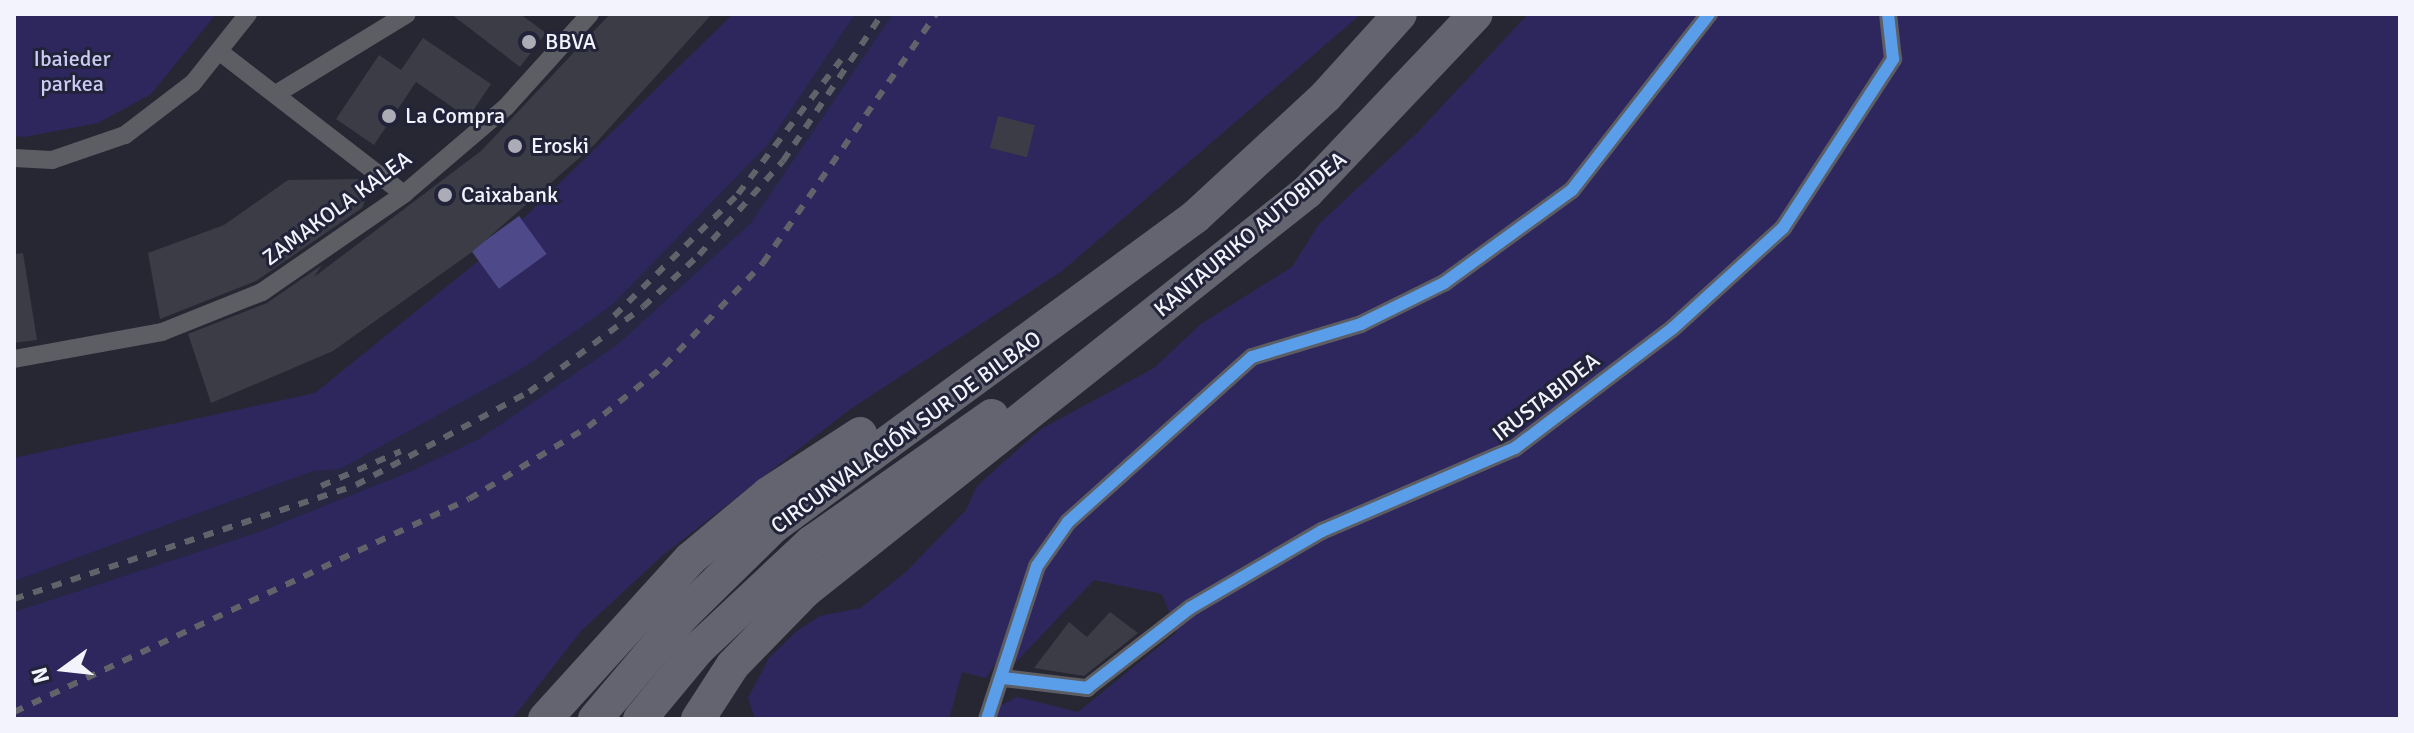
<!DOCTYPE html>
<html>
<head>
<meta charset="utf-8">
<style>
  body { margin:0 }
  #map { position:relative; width:2414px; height:733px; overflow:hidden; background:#272734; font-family:Signika,sans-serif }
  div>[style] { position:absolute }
  .built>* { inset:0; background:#282742 }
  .green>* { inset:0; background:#2d275e }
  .water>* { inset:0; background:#4e4a89; transform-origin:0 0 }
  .building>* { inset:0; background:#3c3c47; transform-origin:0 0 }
  .minor>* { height:18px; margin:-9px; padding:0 9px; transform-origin:9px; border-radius:9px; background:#5d5d64 }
  .motorway>* { height:34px; margin:-17px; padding:0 17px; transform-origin:17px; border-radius:17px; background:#63646f }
  .rail>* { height:6px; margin-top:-3px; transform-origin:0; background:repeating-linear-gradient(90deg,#62626a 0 10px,transparent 0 20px) }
  .cycleway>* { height:12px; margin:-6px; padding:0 6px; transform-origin:6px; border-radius:6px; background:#5a9eea }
  .dots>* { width:22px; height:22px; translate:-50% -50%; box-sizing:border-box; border:4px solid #222239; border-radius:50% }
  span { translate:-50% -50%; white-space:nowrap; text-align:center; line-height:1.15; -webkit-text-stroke:6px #222239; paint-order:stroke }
  .poi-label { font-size:22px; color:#f3f3fd }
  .left { translate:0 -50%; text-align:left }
  .park-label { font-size:22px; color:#cacbf3 }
  .street-label { font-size:22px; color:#f3f3fd }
  .frame { position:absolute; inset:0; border:16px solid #f3f3fd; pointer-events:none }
  .north { position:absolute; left:24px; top:629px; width:80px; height:80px; -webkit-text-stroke:6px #222239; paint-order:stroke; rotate:255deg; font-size:22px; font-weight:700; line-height:32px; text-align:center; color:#f3f3fd }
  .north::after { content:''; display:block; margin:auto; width:28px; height:36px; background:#f3f3fd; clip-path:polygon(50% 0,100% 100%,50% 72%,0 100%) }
</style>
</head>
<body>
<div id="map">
  <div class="built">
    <i style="clip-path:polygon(855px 14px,893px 14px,810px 143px,751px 223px,617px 345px,479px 439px,414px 470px,259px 532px,14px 612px,14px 581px,313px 471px,340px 469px,523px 368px,612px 305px,768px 143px)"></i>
  </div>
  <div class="green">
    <i style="clip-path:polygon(14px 14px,216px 14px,151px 94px,98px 123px,24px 137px,14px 136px)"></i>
    <i style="clip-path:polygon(733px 14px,855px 14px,768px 144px,612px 305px,523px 368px,340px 469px,313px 471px,14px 581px,14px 458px,315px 393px,487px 254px)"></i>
    <i style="clip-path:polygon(893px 14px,1361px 14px,1062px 271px,849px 410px,663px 555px,582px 630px,512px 719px,14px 719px,14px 612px,259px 532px,414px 470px,479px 439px,617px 345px,751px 223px)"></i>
    <i style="clip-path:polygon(1528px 14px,2400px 14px,2400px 719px,996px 719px,1001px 705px,1017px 697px,1078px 712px,1177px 632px,1162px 594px,1094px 580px,1015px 663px,997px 661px,986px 678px,962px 672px,949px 719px,755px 719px,748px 698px,769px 658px,797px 631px,820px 616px,861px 608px,906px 572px,966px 510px,977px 486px,1041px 429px,1154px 368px,1201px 324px,1292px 267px,1319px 224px,1418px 132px)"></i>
  </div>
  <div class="water">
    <i style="left:519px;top:216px;width:47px;height:59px;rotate:54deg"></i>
  </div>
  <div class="building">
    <i style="clip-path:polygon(451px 14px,520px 14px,546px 33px,520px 67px)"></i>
    <i style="clip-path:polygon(610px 14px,712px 14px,594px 145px,472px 252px,333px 351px,211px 403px,188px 334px,267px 303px,322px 265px,314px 277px,481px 151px)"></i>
    <i style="clip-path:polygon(423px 38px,491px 84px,468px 118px,416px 82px,374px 145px,336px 119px,379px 55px,401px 70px)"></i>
    <i style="left:998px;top:116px;width:38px;height:33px;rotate:14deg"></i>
    <i style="clip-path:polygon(362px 179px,371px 187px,362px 208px,256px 281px,160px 319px,148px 253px,224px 225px,288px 180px)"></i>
    <i style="clip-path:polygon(23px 253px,37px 340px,14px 343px,14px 254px)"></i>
    <i style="clip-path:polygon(1110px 612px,1138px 633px,1084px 676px,1034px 668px,1069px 622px,1087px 637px)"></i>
  </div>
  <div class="minor">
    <i style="left:220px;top:52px;width:232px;rotate:37.7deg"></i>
    <i style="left:276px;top:94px;width:153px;rotate:-31.4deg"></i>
    <i style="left:14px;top:158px;width:38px;rotate:3deg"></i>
    <i style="left:52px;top:160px;width:77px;rotate:-18.9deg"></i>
    <i style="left:125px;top:135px;width:86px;rotate:-37.4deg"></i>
    <i style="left:193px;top:83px;width:88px;rotate:-51.4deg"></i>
    <i style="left:14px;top:359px;width:150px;rotate:-10.3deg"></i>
    <i style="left:162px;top:332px;width:108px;rotate:-21.8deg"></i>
    <i style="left:262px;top:292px;width:173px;rotate:-34.6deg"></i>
    <i style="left:404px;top:194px;width:134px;rotate:-40.5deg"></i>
    <i style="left:506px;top:107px;width:125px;rotate:-47.9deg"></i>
    <i style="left:1003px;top:678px;width:85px;rotate:6.8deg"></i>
    <i style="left:1087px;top:688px;width:130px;rotate:-37.8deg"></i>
    <i style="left:1190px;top:608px;width:153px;rotate:-30.3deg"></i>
    <i style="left:1322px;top:531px;width:210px;rotate:-23.3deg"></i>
    <i style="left:1515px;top:448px;width:198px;rotate:-37.2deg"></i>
    <i style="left:1673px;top:328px;width:149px;rotate:-42.3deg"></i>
    <i style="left:1783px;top:228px;width:202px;rotate:-56.9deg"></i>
    <i style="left:1893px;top:59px;width:45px;rotate:-96.3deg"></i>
    <i style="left:987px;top:719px;width:161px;rotate:-71.9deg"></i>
    <i style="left:1037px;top:566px;width:54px;rotate:-54.8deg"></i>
    <i style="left:1068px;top:522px;width:247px;rotate:-41.9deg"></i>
    <i style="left:1252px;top:357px;width:114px;rotate:-16.8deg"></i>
    <i style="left:1361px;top:324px;width:93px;rotate:-26.3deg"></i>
    <i style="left:1444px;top:283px;width:158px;rotate:-36deg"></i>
    <i style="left:1572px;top:190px;width:223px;rotate:-52.1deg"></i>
  </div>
  <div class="motorway">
    <i style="left:545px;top:719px;width:216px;rotate:-47.8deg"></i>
    <i style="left:690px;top:559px;width:102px;rotate:-39.8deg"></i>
    <i style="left:768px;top:494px;width:110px;rotate:-33.1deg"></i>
    <i style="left:595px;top:719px;width:138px;rotate:-49.7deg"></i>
    <i style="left:684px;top:614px;width:126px;rotate:-44.4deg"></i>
    <i style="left:774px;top:526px;width:522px;rotate:-36.28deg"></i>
    <i style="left:1195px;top:217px;width:178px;rotate:-42.7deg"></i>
    <i style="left:1326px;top:96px;width:110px;rotate:-47.9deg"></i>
    <i style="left:640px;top:719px;width:92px;rotate:-50.3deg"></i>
    <i style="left:699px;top:648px;width:154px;rotate:-43.2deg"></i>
    <i style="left:811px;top:543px;width:221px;rotate:-35.1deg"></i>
    <i style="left:698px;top:719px;width:64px;rotate:-57.1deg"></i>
    <i style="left:733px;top:665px;width:103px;rotate:-45.8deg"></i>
    <i style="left:805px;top:591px;width:641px;rotate:-38.48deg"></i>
    <i style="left:1307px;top:192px;width:245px;rotate:-46.5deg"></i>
  </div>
  <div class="rail">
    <i style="left:614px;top:316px;width:174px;rotate:-44.5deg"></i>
    <i style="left:738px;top:194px;width:169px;rotate:-52.5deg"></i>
    <i style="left:321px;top:486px;width:87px;rotate:-23.6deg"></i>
    <i style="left:14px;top:599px;width:360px;rotate:-18.4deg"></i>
    <i style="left:356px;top:485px;width:196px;rotate:-28.3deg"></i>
    <i style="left:529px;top:392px;width:142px;rotate:-36.7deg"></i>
    <i style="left:643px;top:307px;width:76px;rotate:-42.9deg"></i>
    <i style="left:699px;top:255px;width:126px;rotate:-48.2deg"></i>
    <i style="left:783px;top:161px;width:177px;rotate:-56deg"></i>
    <i style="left:14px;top:712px;width:502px;rotate:-25.09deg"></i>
    <i style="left:469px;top:499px;width:139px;rotate:-31.2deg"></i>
    <i style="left:588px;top:427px;width:97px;rotate:-38.8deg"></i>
    <i style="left:664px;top:366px;width:143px;rotate:-46.1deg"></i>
    <i style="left:763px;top:263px;width:303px;rotate:-55.2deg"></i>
  </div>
  <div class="cycleway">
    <i style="left:1003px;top:678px;width:85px;rotate:6.8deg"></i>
    <i style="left:1087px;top:688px;width:130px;rotate:-37.8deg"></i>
    <i style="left:1190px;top:608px;width:153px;rotate:-30.3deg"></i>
    <i style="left:1322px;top:531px;width:210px;rotate:-23.3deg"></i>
    <i style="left:1515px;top:448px;width:198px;rotate:-37.2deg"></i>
    <i style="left:1673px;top:328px;width:149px;rotate:-42.3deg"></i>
    <i style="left:1783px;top:228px;width:202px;rotate:-56.9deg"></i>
    <i style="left:1893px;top:59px;width:45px;rotate:-96.3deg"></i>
    <i style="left:987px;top:719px;width:161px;rotate:-71.9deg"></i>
    <i style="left:1037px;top:566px;width:54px;rotate:-54.8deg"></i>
    <i style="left:1068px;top:522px;width:247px;rotate:-41.9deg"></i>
    <i style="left:1252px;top:357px;width:114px;rotate:-16.8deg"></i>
    <i style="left:1361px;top:324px;width:93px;rotate:-26.3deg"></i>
    <i style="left:1444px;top:283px;width:158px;rotate:-36deg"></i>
    <i style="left:1572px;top:190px;width:223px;rotate:-52.1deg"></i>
  </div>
  <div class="dots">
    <i style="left:529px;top:42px;background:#acacb7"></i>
    <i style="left:389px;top:116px;background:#acacb7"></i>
    <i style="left:515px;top:146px;background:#acacb7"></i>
    <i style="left:445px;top:195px;background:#acacb7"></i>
  </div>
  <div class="poi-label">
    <span class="left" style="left:545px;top:42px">BBVA</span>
    <span class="left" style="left:405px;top:116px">La Compra</span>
    <span class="left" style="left:531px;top:146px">Eroski</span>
    <span class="left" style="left:461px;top:195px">Caixabank</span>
  </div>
  <div class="park-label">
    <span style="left:72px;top:71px">Ibaieder<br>parkea</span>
  </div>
  <div class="street-label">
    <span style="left:337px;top:208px;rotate:-36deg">ZAMAKOLA KALEA</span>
    <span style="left:1250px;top:234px;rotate:-40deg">KANTAURIKO AUTOBIDEA</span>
    <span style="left:1546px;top:397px;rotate:-38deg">IRUSTABIDEA</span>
    <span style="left:906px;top:432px;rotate:-36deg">CIRCUNVALACIÓN SUR DE BILBAO</span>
  </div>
  <div class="frame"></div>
  <div class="north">N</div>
</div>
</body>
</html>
